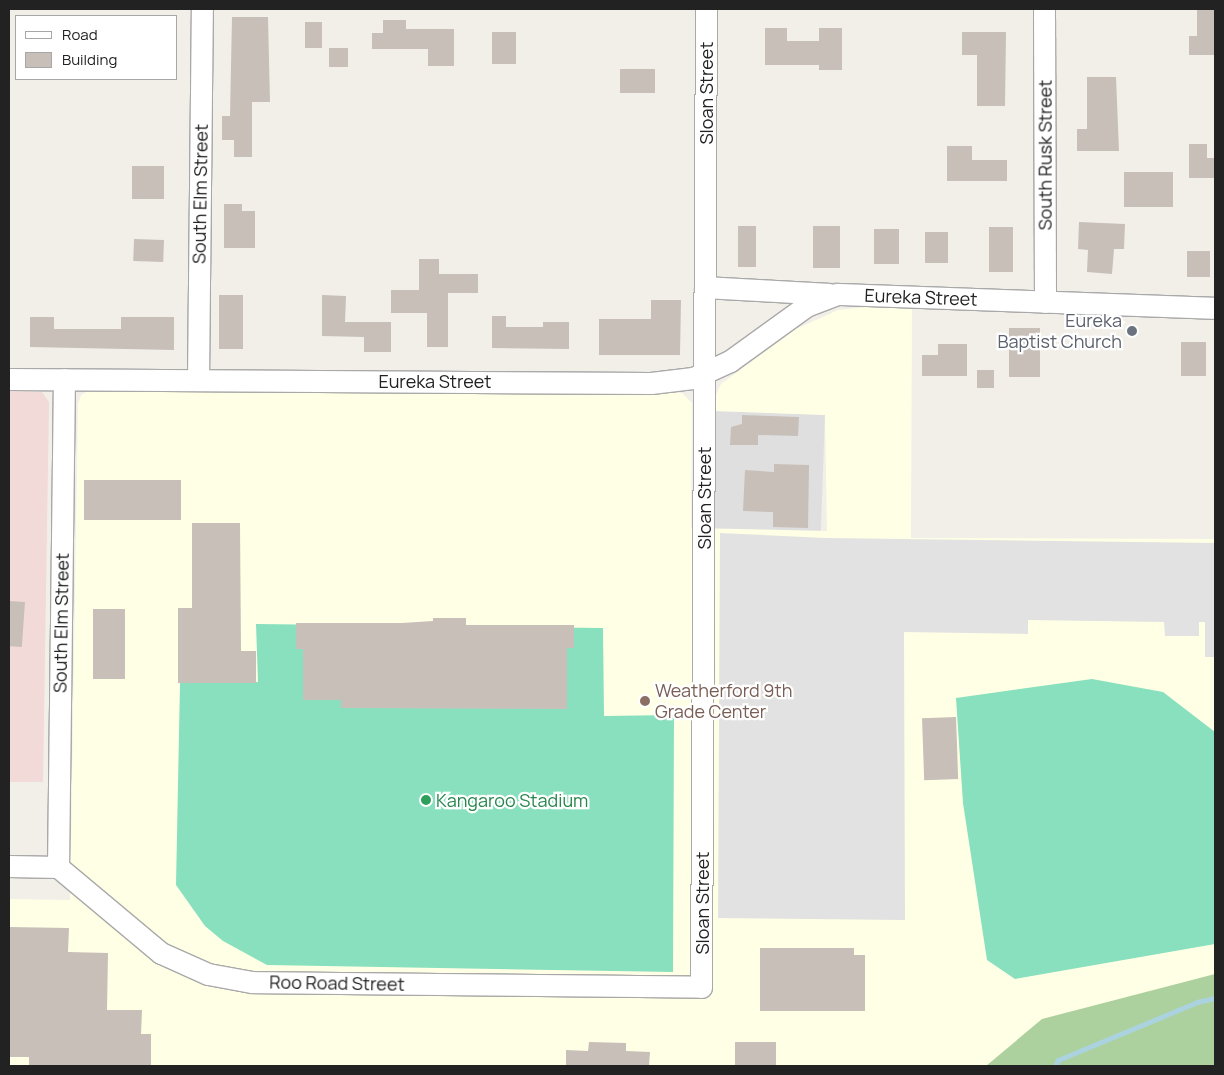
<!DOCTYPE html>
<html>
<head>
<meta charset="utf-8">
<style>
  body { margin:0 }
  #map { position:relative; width:1224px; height:1075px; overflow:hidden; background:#f2efe9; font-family:Manrope,sans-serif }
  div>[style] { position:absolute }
  .residential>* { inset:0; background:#e0dfdf; transform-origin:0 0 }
  .commercial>* { inset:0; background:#f2dad9 }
  .education>* { inset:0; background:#ffffe5 }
  .forest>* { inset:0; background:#add19e }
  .pitch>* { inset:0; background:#88e0be }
  .parking>* { inset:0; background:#e2e2e2 }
  .stream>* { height:5px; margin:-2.5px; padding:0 2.5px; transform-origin:2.5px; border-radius:2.5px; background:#aad3df }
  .building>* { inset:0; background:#c7bfb8; transform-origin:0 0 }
  .roads { filter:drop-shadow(1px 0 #a9a9a9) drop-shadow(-1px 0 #a9a9a9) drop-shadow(0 1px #a9a9a9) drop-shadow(0 -1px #a9a9a9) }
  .minor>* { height:21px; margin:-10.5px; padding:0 10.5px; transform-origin:10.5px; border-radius:10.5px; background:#fff }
  .dots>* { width:14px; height:14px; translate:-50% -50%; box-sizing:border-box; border:2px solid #fff; border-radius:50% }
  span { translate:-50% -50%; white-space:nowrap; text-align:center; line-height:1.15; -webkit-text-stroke:4.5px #fff; paint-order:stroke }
  .street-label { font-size:18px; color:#222 }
  .worship-label { font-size:18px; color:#5b616d }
  .right { translate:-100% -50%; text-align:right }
  .education-label { font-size:18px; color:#785e54 }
  .left { translate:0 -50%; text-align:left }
  .leisure-label { font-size:18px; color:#27864d }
  .frame { position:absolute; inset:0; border:10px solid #222; pointer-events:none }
  .legend { position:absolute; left:15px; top:15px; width:162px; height:65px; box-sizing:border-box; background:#fff; border:1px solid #a7a7a7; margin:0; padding:6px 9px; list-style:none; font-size:15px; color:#222 }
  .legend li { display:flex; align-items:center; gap:10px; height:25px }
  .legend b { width:25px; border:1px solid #a7a7a7 }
</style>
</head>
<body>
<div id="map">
  <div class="residential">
    <i style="left:715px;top:411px;width:110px;height:118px;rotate:2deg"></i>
  </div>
  <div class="commercial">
    <i style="clip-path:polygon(9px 391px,42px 392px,49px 402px,43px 782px,9px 782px)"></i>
  </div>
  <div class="education">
    <i style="clip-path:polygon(867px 307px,912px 308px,911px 538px,1215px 539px,1215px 998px,1055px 1066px,9px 1066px,9px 899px,70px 900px,78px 404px,81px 395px,88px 391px,682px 393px,692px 403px,691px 528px,827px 531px,825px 415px,715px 411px,715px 397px,721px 384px,796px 329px,838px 310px)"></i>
  </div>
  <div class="forest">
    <i style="clip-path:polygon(1215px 974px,1215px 1066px,986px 1066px,1042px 1019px)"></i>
  </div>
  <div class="pitch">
    <i style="clip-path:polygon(256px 624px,603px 628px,604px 716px,674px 715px,673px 972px,267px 965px,223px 941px,205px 926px,176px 885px,180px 683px,258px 682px)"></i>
    <i style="clip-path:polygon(1092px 679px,1163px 692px,1215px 732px,1215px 944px,1015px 979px,987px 960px,963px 803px,956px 698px)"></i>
  </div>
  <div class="parking">
    <i style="clip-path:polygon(720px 533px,826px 538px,1215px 543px,1215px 657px,1205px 657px,1205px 622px,1199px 622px,1199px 636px,1165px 636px,1164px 622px,1028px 620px,1028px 634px,904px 632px,905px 920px,718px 918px)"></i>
  </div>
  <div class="stream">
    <i style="left:1055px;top:1066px;width:7px;rotate:-63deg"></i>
    <i style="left:1058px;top:1060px;width:151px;rotate:-22.6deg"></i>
    <i style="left:1197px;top:1002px;width:18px;rotate:-13deg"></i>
  </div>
  <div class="building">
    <i style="clip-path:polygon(1197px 9px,1215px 9px,1215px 55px,1189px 55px,1189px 36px,1197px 36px)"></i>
    <i style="clip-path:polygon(232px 17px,268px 17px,270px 102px,252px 102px,252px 157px,234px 157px,234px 140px,222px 140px,222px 116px,230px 116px)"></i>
    <i style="clip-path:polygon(383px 20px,406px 20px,406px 29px,454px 29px,454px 66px,428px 66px,428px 49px,372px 49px,372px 33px,383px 33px)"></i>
    <i style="left:305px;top:22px;width:17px;height:26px"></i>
    <i style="clip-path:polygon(765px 28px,787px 28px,787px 41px,819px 41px,819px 28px,842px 28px,842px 70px,819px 70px,819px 65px,765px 65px)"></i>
    <i style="left:492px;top:32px;width:24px;height:32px"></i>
    <i style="clip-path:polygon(962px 32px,1006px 32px,1005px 106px,977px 106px,977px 55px,962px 55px)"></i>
    <i style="left:329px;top:48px;width:19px;height:19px"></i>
    <i style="left:620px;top:69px;width:35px;height:24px"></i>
    <i style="clip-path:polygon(1087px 77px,1116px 77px,1119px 151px,1077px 151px,1077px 129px,1087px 129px)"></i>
    <i style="clip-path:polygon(1189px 144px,1207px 144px,1207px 158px,1214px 158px,1214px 178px,1189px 178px)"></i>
    <i style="clip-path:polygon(947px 146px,972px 146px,972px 160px,1007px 160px,1007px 181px,947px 181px)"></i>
    <i style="left:132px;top:166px;width:32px;height:33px"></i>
    <i style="left:1124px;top:172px;width:49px;height:35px"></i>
    <i style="clip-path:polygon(224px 204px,242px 204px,242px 211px,255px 211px,255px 248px,224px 248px)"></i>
    <i style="clip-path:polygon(1079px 222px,1125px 224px,1124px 249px,1114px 249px,1112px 274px,1087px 272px,1088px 250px,1078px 249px)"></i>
    <i style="left:738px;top:226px;width:18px;height:41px"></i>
    <i style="left:813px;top:226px;width:27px;height:42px"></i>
    <i style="left:989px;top:227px;width:24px;height:45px"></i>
    <i style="left:874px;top:229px;width:25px;height:35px"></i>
    <i style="left:925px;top:232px;width:23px;height:31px"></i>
    <i style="left:134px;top:239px;width:30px;height:22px;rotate:2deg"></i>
    <i style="left:1187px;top:251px;width:23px;height:26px"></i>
    <i style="clip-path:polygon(419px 259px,439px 259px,439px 274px,478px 274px,478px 293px,448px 293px,448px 347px,427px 347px,427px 313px,391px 313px,391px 290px,419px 290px)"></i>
    <i style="left:219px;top:295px;width:24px;height:54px"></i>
    <i style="clip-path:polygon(322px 295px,346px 296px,345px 322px,391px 322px,391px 352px,364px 352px,364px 337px,322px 336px)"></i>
    <i style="clip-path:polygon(651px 300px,681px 300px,680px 355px,599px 355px,599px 319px,651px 319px)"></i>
    <i style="clip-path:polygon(492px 316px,506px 316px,506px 327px,543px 327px,543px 322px,569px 322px,569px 349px,492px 348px)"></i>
    <i style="clip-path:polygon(30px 317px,54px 317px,54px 329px,121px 329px,121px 317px,174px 317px,174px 350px,30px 347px)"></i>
    <i style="left:1009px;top:328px;width:31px;height:49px"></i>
    <i style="left:1181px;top:342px;width:25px;height:34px"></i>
    <i style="clip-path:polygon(938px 344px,967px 344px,967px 376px,922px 376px,922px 355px,938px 355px)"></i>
    <i style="left:977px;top:370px;width:17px;height:18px"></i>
    <i style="clip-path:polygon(742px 415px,799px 417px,798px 436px,758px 435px,758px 445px,730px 445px,731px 427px,742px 424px)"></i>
    <i style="clip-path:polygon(774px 464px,809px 465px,808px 528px,773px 527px,773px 512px,743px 511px,745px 470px,774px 472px)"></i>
    <i style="left:84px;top:480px;width:97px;height:40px"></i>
    <i style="clip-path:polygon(192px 523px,240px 523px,241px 651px,256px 651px,256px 683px,178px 683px,178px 608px,192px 608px)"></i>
    <i style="left:9px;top:601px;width:16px;height:45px;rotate:4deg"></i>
    <i style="left:93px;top:609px;width:32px;height:70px"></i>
    <i style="clip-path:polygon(433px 618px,466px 618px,466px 625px,574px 625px,574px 648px,567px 648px,567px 709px,341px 708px,341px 700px,303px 700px,303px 649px,296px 649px,296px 623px,402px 623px,433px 621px)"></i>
    <i style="left:956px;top:717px;width:62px;height:34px;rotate:88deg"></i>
    <i style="clip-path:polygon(9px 927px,69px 928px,68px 952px,108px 953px,107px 1010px,142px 1010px,141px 1034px,151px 1034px,151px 1066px,29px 1066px,29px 1057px,9px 1057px)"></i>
    <i style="clip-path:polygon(760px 948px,854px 948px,854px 955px,865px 955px,865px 1011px,760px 1011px)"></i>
    <i style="clip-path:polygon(589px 1042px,626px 1043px,626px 1051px,650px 1052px,649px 1066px,566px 1066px,566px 1050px,588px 1051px)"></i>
    <i style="left:735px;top:1042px;width:41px;height:24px"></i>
  </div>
  <div class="roads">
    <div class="minor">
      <i style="left:1044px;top:9px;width:293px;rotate:89.8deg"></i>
      <i style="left:705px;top:287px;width:124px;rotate:3.2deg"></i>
      <i style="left:9px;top:379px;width:642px;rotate:0.36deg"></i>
      <i style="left:651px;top:383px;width:42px;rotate:-6.8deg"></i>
      <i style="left:693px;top:378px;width:41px;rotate:-24.7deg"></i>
      <i style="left:730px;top:361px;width:94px;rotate:-35.9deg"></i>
      <i style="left:806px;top:306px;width:33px;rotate:-21deg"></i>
      <i style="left:837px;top:294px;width:378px;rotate:2.1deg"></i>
      <i style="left:198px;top:379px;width:370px;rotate:-89.4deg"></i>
      <i style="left:9px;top:866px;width:49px;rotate:1.2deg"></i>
      <i style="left:58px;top:867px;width:134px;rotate:39.9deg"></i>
      <i style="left:161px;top:953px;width:51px;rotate:24.1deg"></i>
      <i style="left:208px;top:974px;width:45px;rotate:10.3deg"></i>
      <i style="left:252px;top:982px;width:449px;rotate:0.6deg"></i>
      <i style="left:701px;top:987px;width:978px;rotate:-89.71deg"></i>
      <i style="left:58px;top:867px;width:488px;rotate:-89.3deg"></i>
    </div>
  </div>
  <div class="dots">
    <i style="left:1132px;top:331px;background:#6b7280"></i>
    <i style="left:645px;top:701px;background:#8d6e63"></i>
    <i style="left:426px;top:800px;background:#2e9e5b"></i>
  </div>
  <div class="street-label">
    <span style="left:706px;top:93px;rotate:-90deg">Sloan Street</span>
    <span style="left:1045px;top:155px;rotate:-90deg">South Rusk Street</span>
    <span style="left:200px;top:194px;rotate:-89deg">South Elm Street</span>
    <span style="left:921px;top:297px;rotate:2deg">Eureka Street</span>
    <span style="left:435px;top:381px">Eureka Street</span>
    <span style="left:704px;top:498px;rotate:-90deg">Sloan Street</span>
    <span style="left:61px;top:623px;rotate:-89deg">South Elm Street</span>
    <span style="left:702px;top:903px;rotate:-90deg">Sloan Street</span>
    <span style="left:337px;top:983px;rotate:1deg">Roo Road Street</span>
  </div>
  <div class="worship-label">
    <span class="right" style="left:1122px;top:331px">Eureka<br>Baptist Church</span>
  </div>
  <div class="education-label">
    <span class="left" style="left:655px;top:701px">Weatherford 9th<br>Grade Center</span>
  </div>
  <div class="leisure-label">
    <span class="left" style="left:436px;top:800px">Kangaroo Stadium</span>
  </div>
  <div class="frame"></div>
  <ul class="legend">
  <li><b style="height:6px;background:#fff"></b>Road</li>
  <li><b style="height:14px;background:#c7bfb8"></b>Building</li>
  </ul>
</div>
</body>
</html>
